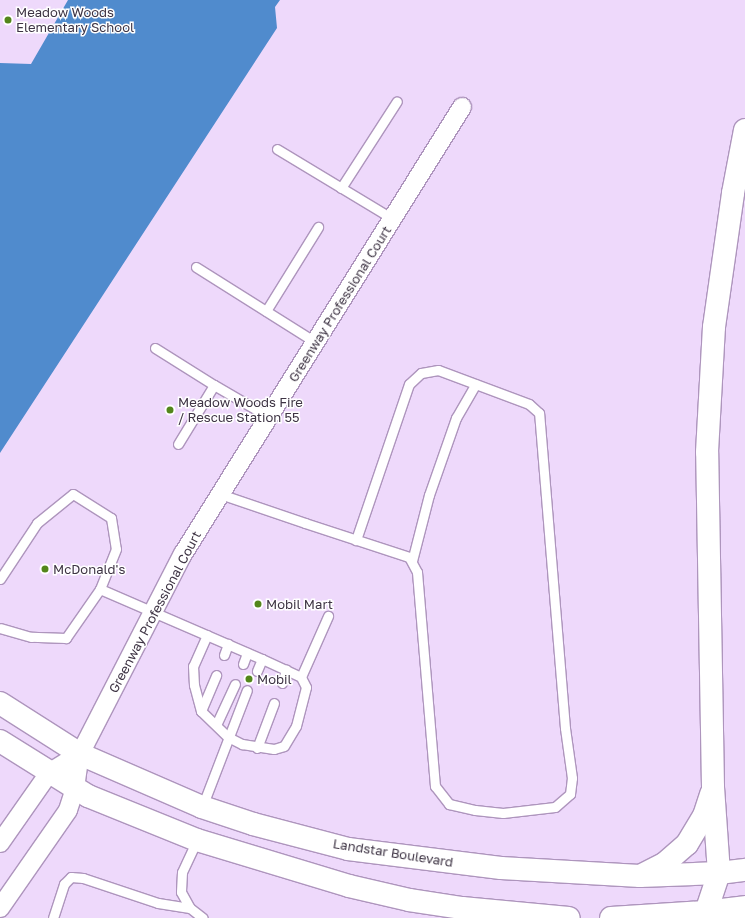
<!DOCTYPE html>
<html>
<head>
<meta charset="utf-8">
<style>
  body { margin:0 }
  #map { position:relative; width:745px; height:918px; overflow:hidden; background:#eed9fb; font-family:"Golos Text",sans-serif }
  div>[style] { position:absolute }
  .water>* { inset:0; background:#508bcd }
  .roads { filter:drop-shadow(1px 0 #ae95bd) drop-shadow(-1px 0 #ae95bd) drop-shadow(0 1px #ae95bd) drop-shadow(0 -1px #ae95bd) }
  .service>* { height:9px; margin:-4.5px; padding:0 4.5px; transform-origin:4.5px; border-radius:4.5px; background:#fff }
  .minor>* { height:18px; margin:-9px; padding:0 9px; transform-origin:9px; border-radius:9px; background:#fff }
  .tertiary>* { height:22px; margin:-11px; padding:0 11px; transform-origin:11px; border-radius:11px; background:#fff }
  .secondary>* { height:22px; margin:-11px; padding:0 11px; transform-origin:11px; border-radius:11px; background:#fff }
  .motorway>* { height:22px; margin:-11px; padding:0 11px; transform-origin:11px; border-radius:11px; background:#fff }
  .dots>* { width:11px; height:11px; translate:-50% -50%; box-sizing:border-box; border:2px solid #fff; border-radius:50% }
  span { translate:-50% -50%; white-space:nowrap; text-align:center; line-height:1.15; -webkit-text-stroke:3px #fff; paint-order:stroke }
  .poi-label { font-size:13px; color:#3e3444 }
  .left { translate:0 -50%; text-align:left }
  .street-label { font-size:13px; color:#3e3444 }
</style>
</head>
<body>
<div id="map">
  <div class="water">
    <i style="clip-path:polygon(68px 0,280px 0,275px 7px,277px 28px,0 453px,0 63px,31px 64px)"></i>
  </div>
  <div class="roads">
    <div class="service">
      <i style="left:277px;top:149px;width:135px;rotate:31.1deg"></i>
      <i style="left:341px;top:188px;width:103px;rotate:-57.2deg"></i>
      <i style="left:196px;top:267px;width:141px;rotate:32.2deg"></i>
      <i style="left:266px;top:311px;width:99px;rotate:-58.2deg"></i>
      <i style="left:155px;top:348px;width:70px;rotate:32.1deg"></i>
      <i style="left:178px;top:444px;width:69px;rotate:-58.6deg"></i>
      <i style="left:214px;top:385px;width:64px;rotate:30.2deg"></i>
      <i style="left:220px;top:494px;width:90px;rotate:18.8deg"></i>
      <i style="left:305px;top:523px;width:109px;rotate:18.1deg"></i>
      <i style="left:409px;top:557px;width:17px;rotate:62deg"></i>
      <i style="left:417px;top:572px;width:215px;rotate:85.2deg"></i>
      <i style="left:435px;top:786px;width:23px;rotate:52deg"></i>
      <i style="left:449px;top:804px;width:27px;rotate:13deg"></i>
      <i style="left:475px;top:810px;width:28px;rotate:6deg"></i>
      <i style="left:503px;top:813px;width:52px;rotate:-6.6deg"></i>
      <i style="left:555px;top:807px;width:20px;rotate:-41deg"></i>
      <i style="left:570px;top:794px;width:16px;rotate:-83deg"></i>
      <i style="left:572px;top:778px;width:50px;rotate:-98deg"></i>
      <i style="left:565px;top:728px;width:316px;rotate:-94.7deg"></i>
      <i style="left:539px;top:413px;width:13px;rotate:-138deg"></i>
      <i style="left:529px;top:404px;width:97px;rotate:-159.5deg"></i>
      <i style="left:438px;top:370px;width:17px;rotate:170deg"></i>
      <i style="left:421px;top:373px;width:16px;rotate:137deg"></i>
      <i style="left:409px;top:384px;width:165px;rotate:108.8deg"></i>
      <i style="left:412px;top:561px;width:68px;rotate:-75.6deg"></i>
      <i style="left:429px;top:495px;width:82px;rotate:-70.7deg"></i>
      <i style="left:456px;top:418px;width:39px;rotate:-60deg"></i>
      <i style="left:0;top:579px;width:67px;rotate:-56.5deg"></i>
      <i style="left:37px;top:523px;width:46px;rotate:-38.9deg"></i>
      <i style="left:73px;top:494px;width:45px;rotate:32.3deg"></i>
      <i style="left:111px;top:518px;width:31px;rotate:81deg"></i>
      <i style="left:116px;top:549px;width:43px;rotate:111.8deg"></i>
      <i style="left:100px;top:589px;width:60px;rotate:124.8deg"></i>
      <i style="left:66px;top:638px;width:35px;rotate:-178deg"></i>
      <i style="left:31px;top:637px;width:32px;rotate:-164deg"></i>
      <i style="left:100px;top:589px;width:176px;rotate:23.4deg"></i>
      <i style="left:262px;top:659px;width:13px;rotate:113deg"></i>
      <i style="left:207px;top:635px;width:34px;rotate:114deg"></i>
      <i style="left:193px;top:666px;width:19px;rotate:87deg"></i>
      <i style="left:194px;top:685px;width:27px;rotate:75deg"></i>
      <i style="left:201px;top:711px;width:37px;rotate:44deg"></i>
      <i style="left:228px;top:737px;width:16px;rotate:27deg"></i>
      <i style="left:242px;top:744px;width:32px;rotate:9deg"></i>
      <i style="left:274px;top:749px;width:10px;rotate:-17deg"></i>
      <i style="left:284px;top:746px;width:23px;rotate:-59deg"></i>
      <i style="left:296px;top:726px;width:40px;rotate:-75.6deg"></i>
      <i style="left:306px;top:687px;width:11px;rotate:-117deg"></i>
      <i style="left:301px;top:677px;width:67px;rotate:-66.1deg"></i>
      <i style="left:224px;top:655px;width:12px;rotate:-70deg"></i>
      <i style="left:262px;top:659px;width:43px;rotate:24.8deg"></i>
      <i style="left:243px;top:664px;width:12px;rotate:-70deg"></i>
      <i style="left:282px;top:683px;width:14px;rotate:-73deg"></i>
      <i style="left:201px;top:711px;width:39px;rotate:-67deg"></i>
      <i style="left:216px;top:725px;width:45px;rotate:-65.1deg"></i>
      <i style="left:257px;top:748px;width:48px;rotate:-69.3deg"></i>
      <i style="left:202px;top:807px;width:125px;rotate:-69deg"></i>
      <i style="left:197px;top:840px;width:35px;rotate:115deg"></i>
      <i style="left:182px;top:872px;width:20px;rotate:93deg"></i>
      <i style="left:181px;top:892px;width:18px;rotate:61deg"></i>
      <i style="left:190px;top:908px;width:16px;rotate:38deg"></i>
      <i style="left:53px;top:918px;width:36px;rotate:-72deg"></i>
      <i style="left:64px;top:884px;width:10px;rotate:-45deg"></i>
      <i style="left:71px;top:877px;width:12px;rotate:5deg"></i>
      <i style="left:83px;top:878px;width:79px;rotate:18.4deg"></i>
      <i style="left:158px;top:903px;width:32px;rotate:9deg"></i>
    </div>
    <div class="minor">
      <i style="left:0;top:843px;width:85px;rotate:-55deg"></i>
      <i style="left:49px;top:773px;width:36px;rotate:-32deg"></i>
      <i style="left:0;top:908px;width:119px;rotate:-55.2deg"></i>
      <i style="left:68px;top:810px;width:23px;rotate:-72deg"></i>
      <i style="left:75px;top:788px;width:34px;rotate:-82deg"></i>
      <i style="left:80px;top:754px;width:225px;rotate:-62.8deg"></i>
      <i style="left:183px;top:554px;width:527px;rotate:-58.03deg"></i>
    </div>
    <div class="tertiary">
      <i style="left:0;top:703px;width:95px;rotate:32.5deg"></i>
      <i style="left:80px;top:754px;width:133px;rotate:23.5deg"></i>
      <i style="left:202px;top:807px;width:54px;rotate:18.4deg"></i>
      <i style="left:253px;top:824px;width:98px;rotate:14.7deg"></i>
      <i style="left:348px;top:849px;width:154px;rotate:7.1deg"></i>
      <i style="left:501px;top:868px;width:139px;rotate:3.3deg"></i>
      <i style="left:640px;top:876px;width:79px;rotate:-2.2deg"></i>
      <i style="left:0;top:741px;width:104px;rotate:32deg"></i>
      <i style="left:88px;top:796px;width:118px;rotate:22deg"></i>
      <i style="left:197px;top:840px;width:159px;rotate:16.8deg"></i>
      <i style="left:349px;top:886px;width:62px;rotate:13.1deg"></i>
      <i style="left:409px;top:900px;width:54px;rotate:8.6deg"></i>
      <i style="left:462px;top:908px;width:107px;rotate:5.3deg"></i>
      <i style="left:611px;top:918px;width:94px;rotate:-3.7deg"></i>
    </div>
    <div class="secondary">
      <i style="left:719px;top:873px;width:26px;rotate:-7deg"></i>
      <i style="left:705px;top:912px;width:40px;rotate:-7.1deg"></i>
    </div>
    <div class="motorway">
      <i style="left:640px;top:876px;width:27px;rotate:-27deg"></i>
      <i style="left:664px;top:864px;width:30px;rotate:-41deg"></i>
      <i style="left:687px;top:844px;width:33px;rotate:-59deg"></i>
      <i style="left:704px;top:816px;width:23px;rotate:-72deg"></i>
      <i style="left:627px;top:918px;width:1px"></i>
      <i style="left:704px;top:918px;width:47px;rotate:-71.6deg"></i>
      <i style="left:719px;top:873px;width:86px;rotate:-94deg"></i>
      <i style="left:713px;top:787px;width:335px;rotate:-91deg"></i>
      <i style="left:707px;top:452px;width:125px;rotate:-86.8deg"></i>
      <i style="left:714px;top:327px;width:135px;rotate:-81.9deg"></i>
      <i style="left:733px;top:193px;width:64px;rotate:-79.2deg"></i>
    </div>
  </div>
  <div class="dots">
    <i style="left:8px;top:20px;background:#53861b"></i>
    <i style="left:170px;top:410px;background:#53861b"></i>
    <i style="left:45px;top:569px;background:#53861b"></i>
    <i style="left:258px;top:604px;background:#53861b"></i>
    <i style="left:249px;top:679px;background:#53861b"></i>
  </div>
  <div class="poi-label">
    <span class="left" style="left:16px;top:20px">Meadow Woods<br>Elementary School</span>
    <span class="left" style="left:178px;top:410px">Meadow Woods Fire<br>/ Rescue Station 55</span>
    <span class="left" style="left:53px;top:569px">McDonald's</span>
    <span class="left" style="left:266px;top:604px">Mobil Mart</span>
    <span class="left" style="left:257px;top:679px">Mobil</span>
  </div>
  <div class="street-label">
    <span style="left:340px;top:304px;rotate:-58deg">Greenway Professional Court</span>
    <span style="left:155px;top:612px;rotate:-62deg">Greenway Professional Court</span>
    <span style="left:393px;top:853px;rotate:9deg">Landstar Boulevard</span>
  </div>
</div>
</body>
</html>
